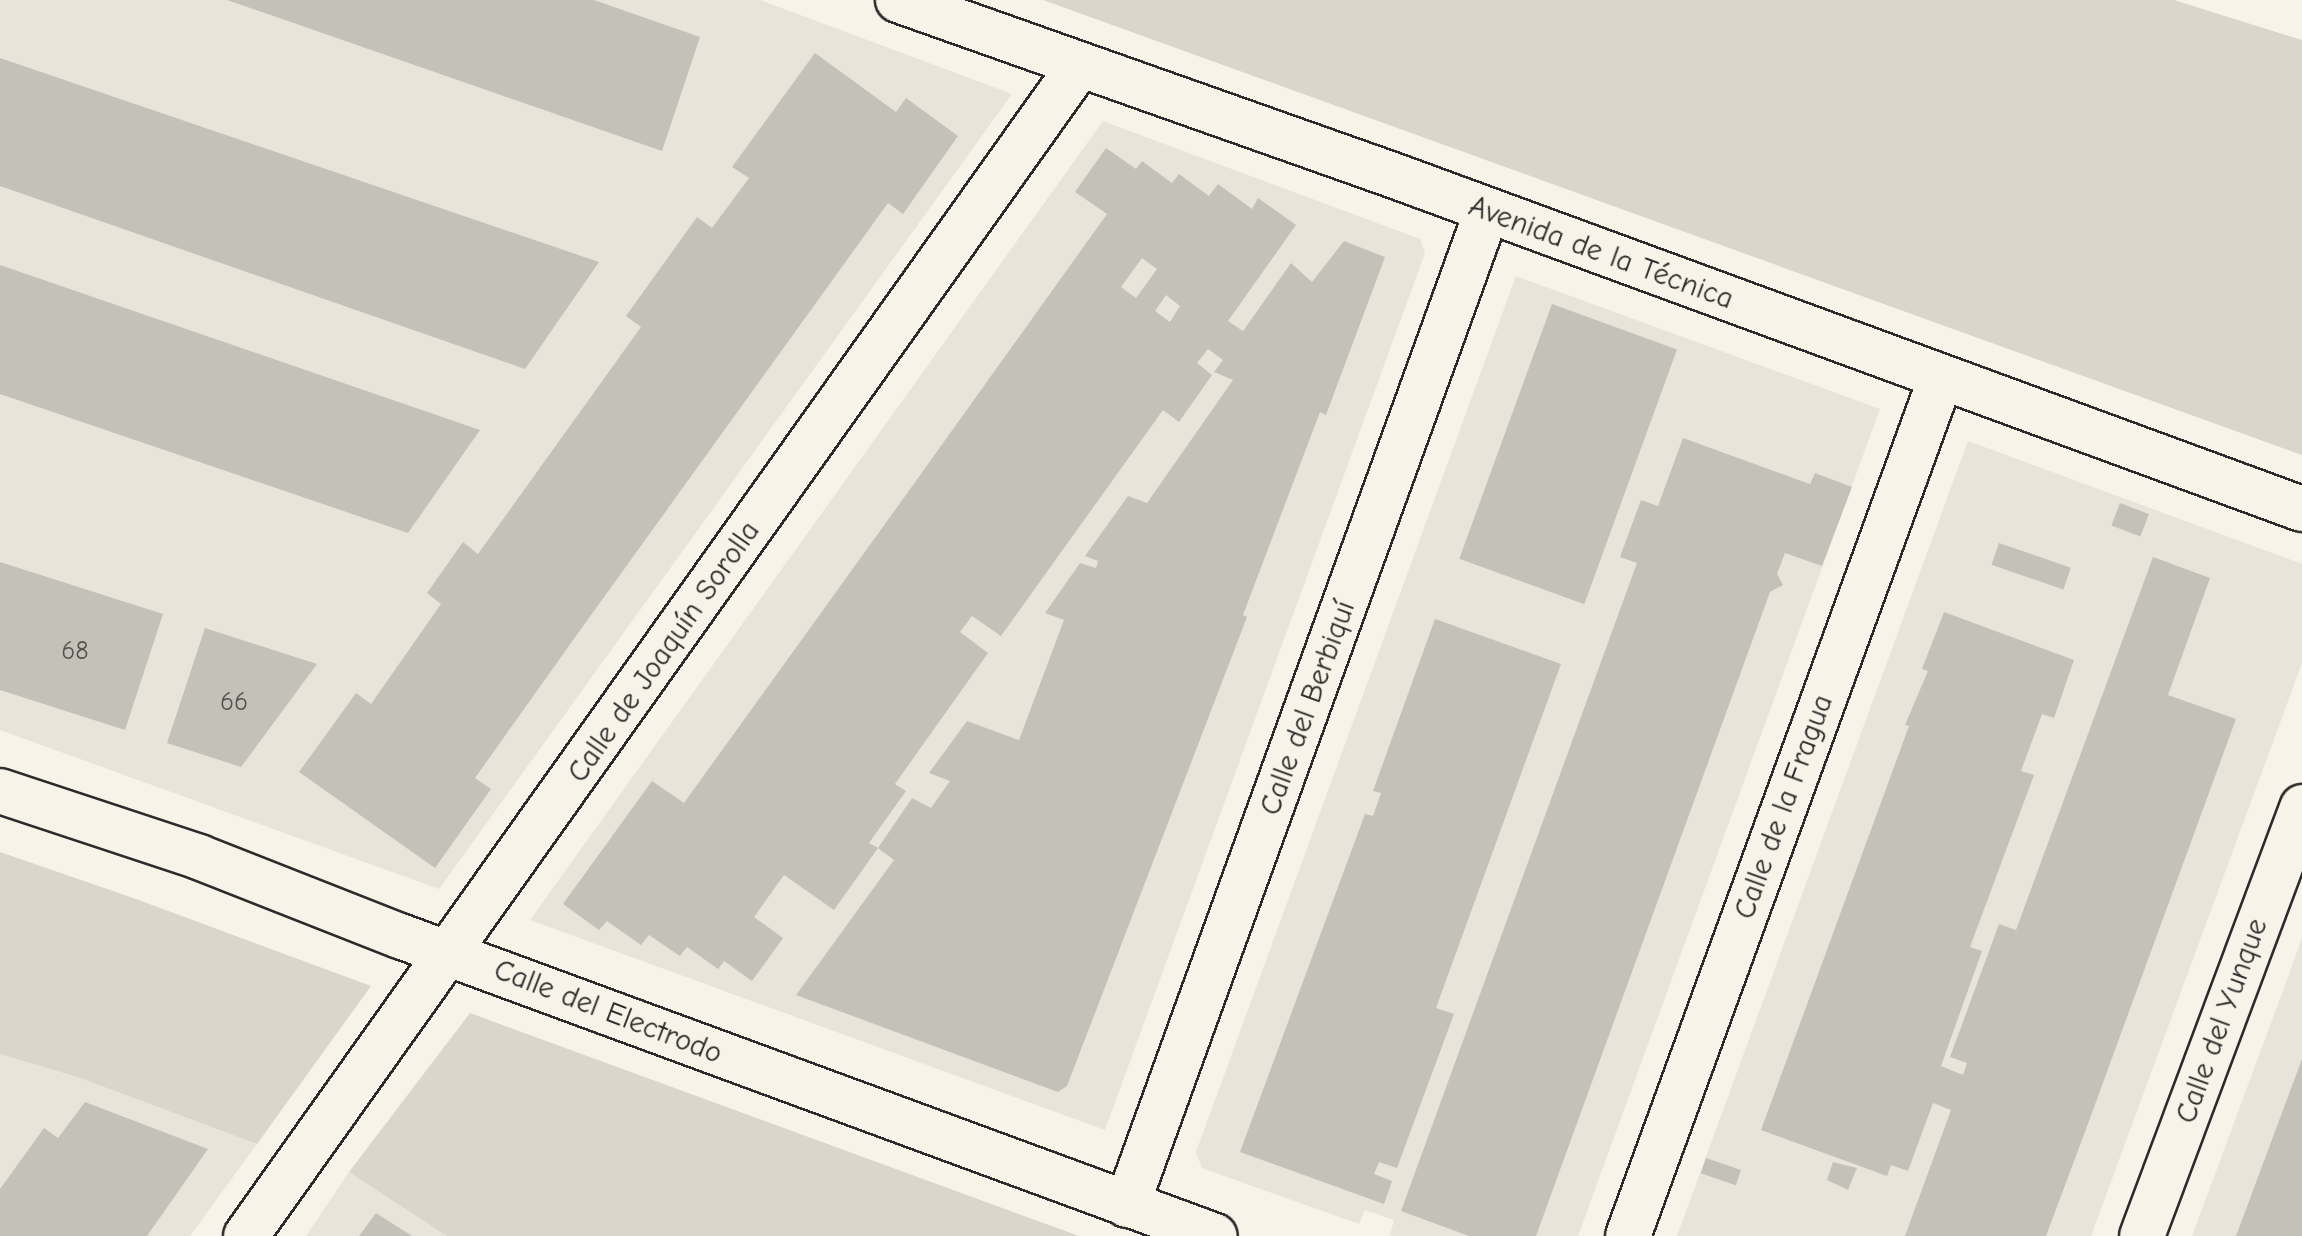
<!DOCTYPE html>
<html>
<head>
<meta charset="utf-8">
<style>
  body { margin:0 }
  #map { position:relative; width:2302px; height:1236px; overflow:hidden; background:#f7f3e8; font-family:"Comic Neue",sans-serif }
  div>[style] { position:absolute }
  .built>* { inset:0; background:#e8e4da }
  .green>* { inset:0; background:#dad6cc }
  .building>* { inset:0; background:#c4c1b9; transform-origin:0 0 }
  .roads { filter:drop-shadow(2px 0 #2b2b2b) drop-shadow(-2px 0 #2b2b2b) drop-shadow(0 2px #2b2b2b) drop-shadow(0 -2px #2b2b2b) }
  .minor>* { height:44px; margin:-22px; padding:0 22px; transform-origin:22px; border-radius:22px; background:#f7f3e8 }
  span { translate:-50% -50%; white-space:nowrap; text-align:center; line-height:1.15; -webkit-text-stroke:6px #f7f3e8; paint-order:stroke }
  .number-label { font-size:26px; color:#51504e }
  .number-label span { -webkit-text-stroke-width:0 }
  .street-label { font-size:30px; color:#2b2b2b }
</style>
</head>
<body>
<div id="map">
  <div class="built">
    <i style="clip-path:polygon(0 0,760px 0,1012px 94px,439px 889px,0 730px)"></i>
    <i style="clip-path:polygon(1103px 121px,1420px 239px,1425px 253px,1105px 1130px,530px 920px)"></i>
    <i style="clip-path:polygon(1516px 276px,1880px 409px,1578px 1236px,1393px 1236px,1390px 1235px,1394px 1220px,1365px 1210px,1359px 1224px,1202px 1168px,1196px 1152px)"></i>
    <i style="clip-path:polygon(1968px 441px,2302px 564px,2302px 663px,2276px 734px,2091px 1236px,1677px 1236px)"></i>
    <i style="clip-path:polygon(2302px 938px,2302px 1236px,2192px 1236px,2281px 996px)"></i>
    <i style="clip-path:polygon(0 1054px,80px 1078px,257px 1144px,190px 1236px,0 1236px)"></i>
    <i style="clip-path:polygon(349px 1172px,450px 1236px,306px 1236px)"></i>
  </div>
  <div class="green">
    <i style="clip-path:polygon(1043px 0,2174px 0,2302px 40px,2302px 455px)"></i>
    <i style="clip-path:polygon(0 852px,136px 899px,371px 986px,257px 1144px,80px 1078px,0 1054px)"></i>
    <i style="clip-path:polygon(470px 1013px,1079px 1236px,447px 1236px,349px 1172px)"></i>
  </div>
  <div class="building">
    <i style="clip-path:polygon(227px 0,594px 0,700px 37px,662px 151px)"></i>
    <i style="clip-path:polygon(815px 53px,896px 112px,906px 98px,958px 136px,903px 214px,888px 203px,581px 629px,475px 778px,491px 789px,435px 868px,299px 772px,356px 693px,371px 704px,441px 604px,427px 593px,463px 542px,478px 554px,641px 327px,626px 316px,697px 217px,712px 228px,749px 178px,732px 167px)"></i>
    <i style="clip-path:polygon(0 58px,599px 262px,525px 369px,0 186px)"></i>
    <i style="clip-path:polygon(evenodd,1106px 148px,1136px 169px,1142px 161px,1172px 183px,1179px 174px,1209px 196px,1218px 184px,1252px 209px,1258px 198px,1296px 225px,1228px 321px,1243px 331px,1291px 263px,1312px 282px,1344px 241px,1385px 257px,1326px 415px,1320px 412px,1243px 615px,1247px 617px,1067px 1086px,1058px 1092px,796px 995px,894px 860px,878px 848px,912px 798px,931px 808px,950px 781px,929px 773px,967px 721px,1019px 740px,1064px 620px,1045px 613px,1080px 563px,1096px 568px,1098px 561px,1085px 556px,1128px 496px,1147px 503px,1233px 380px,1214px 372px,1223px 360px,1208px 349px,1197px 363px,1212px 375px,1179px 422px,1163px 410px,1001px 636px,972px 616px,960px 632px,988px 653px,895px 784px,906px 791px,869px 843px,878px 848px,834px 910px,784px 875px,754px 917px,783px 938px,752px 981px,724px 961px,718px 969px,687px 947px,680px 956px,649px 935px,641px 945px,607px 921px,599px 930px,563px 904px,652px 781px,684px 803px,903px 499px,1107px 214px,1075px 192px,1106px 148px,1142px 258px,1157px 269px,1136px 298px,1121px 287px,1142px 258px,1106px 148px,1166px 295px,1180px 306px,1170px 322px,1155px 311px,1166px 295px)"></i>
    <i style="clip-path:polygon(0 265px,480px 430px,408px 533px,0 394px)"></i>
    <i style="left:1552px;top:304px;width:133px;height:271px;rotate:20deg"></i>
    <i style="clip-path:polygon(1683px 438px,1810px 484px,1815px 473px,1852px 487px,1822px 566px,1785px 553px,1777px 574px,1783px 585px,1770px 592px,1536px 1236px,1469px 1236px,1401px 1211px,1637px 563px,1620px 557px,1641px 500px,1658px 506px)"></i>
    <i style="left:2120px;top:503px;width:31px;height:24px;rotate:21deg"></i>
    <i style="left:1999px;top:543px;width:76px;height:23px;rotate:19deg"></i>
    <i style="clip-path:polygon(2153px 557px,2210px 578px,2168px 695px,2236px 719px,2089px 1121px,2046px 1236px,1905px 1236px,1951px 1110px,1933px 1103px,1908px 1171px,1891px 1165px,1887px 1176px,1761px 1130px,1909px 726px,1905px 725px,1928px 671px,1922px 669px,1944px 612px,2074px 660px,2054px 718px,2042px 714px,2021px 771px,2034px 775px,1970px 947px,1982px 951px,1941px 1066px,1963px 1075px,1967px 1063px,1950px 1057px,1988px 954px,1999px 924px,2016px 930px)"></i>
    <i style="clip-path:polygon(0 562px,163px 614px,125px 730px,0 690px)"></i>
    <i style="clip-path:polygon(1435px 619px,1561px 664px,1436px 1008px,1454px 1014px,1397px 1168px,1379px 1162px,1374px 1174px,1392px 1181px,1384px 1204px,1240px 1152px,1365px 814px,1373px 816px,1381px 793px,1373px 791px)"></i>
    <i style="clip-path:polygon(205px 628px,317px 664px,241px 767px,167px 743px)"></i>
    <i style="clip-path:polygon(2302px 1059px,2302px 1236px,2236px 1236px)"></i>
    <i style="clip-path:polygon(85px 1102px,208px 1149px,147px 1236px,0 1236px,0 1189px,44px 1128px,58px 1138px)"></i>
    <i style="left:1706px;top:1158px;width:37px;height:16px;rotate:19deg"></i>
    <i style="clip-path:polygon(1833px 1162px,1857px 1168px,1848px 1190px,1827px 1180px)"></i>
    <i style="clip-path:polygon(376px 1213px,412px 1236px,359px 1236px)"></i>
  </div>
  <div class="roads">
    <div class="minor">
      <i style="left:898px;top:0;width:530px;rotate:19.49deg"></i>
      <i style="left:1398px;top:177px;width:963px;rotate:20.17deg"></i>
      <i style="left:0;top:791px;width:210px;rotate:18.3deg"></i>
      <i style="left:199px;top:857px;width:216px;rotate:21.5deg"></i>
      <i style="left:400px;top:936px;width:868px;rotate:20.21deg"></i>
      <i style="left:1127px;top:1205px;width:1057px;rotate:-70.09deg"></i>
      <i style="left:246px;top:1236px;width:1436px;rotate:-54.55deg"></i>
      <i style="left:1628px;top:1236px;width:913px;rotate:-69.96deg"></i>
      <i style="left:2142px;top:1236px;width:458px;rotate:-69.5deg"></i>
    </div>
  </div>
  <div class="number-label">
    <span style="left:75px;top:652px">68</span>
    <span style="left:234px;top:703px">66</span>
  </div>
  <div class="street-label">
    <span style="left:1601px;top:253px;rotate:20deg">Avenida de la Técnica</span>
    <span style="left:664px;top:652px;rotate:-55deg">Calle de Joaquín Sorolla</span>
    <span style="left:1308px;top:708px;rotate:-70deg">Calle del Berbiquí</span>
    <span style="left:1784px;top:807px;rotate:-70deg">Calle de la Fragua</span>
    <span style="left:608px;top:1012px;rotate:21deg">Calle del Electrodo</span>
    <span style="left:2222px;top:1021px;rotate:-70deg">Calle del Yunque</span>
  </div>
</div>
</body>
</html>
